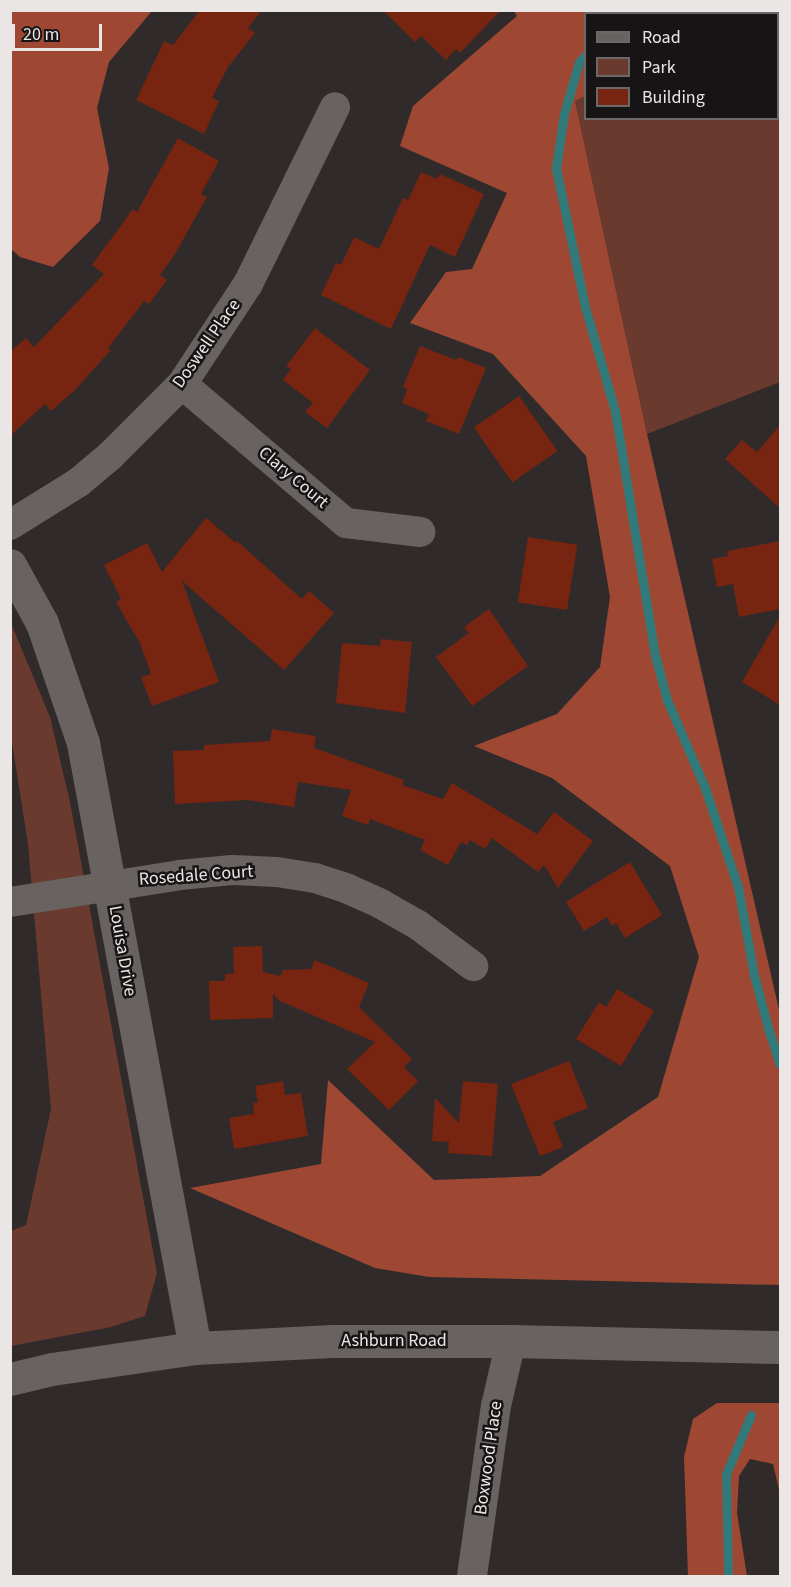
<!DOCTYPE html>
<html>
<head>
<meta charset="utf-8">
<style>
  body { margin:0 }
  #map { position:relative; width:791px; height:1587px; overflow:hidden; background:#302b2a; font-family:"Source Sans 3",sans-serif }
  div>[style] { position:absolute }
  .green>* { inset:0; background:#6a3a2e }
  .forest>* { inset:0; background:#9e4834 }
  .stream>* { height:9px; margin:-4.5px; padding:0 4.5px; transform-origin:4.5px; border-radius:4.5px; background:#327a7a }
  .building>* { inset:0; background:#772411; transform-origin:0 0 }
  .minor>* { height:30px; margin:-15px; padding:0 15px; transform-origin:15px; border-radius:15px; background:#686261 }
  .tertiary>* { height:33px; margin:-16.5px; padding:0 16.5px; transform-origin:16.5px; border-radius:16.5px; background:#686261 }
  span { translate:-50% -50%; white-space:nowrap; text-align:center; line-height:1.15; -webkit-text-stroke:5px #161414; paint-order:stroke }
  .street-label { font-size:18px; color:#eae6e6 }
  .frame { position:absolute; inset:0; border:12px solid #eae6e6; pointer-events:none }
  .legend { position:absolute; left:584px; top:12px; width:195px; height:108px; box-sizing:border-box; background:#161414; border:2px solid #6b6868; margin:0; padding:8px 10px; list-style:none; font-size:18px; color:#eae6e6 }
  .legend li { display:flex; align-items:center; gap:12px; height:30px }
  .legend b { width:30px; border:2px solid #6b6868 }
  .scale { position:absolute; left:12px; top:24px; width:90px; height:27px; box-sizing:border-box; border:3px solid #eae6e6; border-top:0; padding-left:8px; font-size:18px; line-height:21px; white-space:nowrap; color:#eae6e6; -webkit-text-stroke:4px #161414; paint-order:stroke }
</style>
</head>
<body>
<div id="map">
  <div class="green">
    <i style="clip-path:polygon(778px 53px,780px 63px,780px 382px,647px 434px,575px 101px,585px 96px,586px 118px,778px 118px)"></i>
    <i style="clip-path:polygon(10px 621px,50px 717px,70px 802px,157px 1273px,145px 1316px,111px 1327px,11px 1346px,11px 1231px,26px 1225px,51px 1109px,28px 844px,11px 736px)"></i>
  </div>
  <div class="forest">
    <i style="clip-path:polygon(11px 10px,152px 11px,109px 62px,97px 108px,109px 168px,100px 221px,53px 267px,20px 257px,11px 249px)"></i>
    <i style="clip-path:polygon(514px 11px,776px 11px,769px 14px,586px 14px,585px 96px,575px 101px,647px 434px,780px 1014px,780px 1285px,429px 1277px,375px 1268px,190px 1188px,321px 1164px,328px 1080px,434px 1180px,540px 1176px,658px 1097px,699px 957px,670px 866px,552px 778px,474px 746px,557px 714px,600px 667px,610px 597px,586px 456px,493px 354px,410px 323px,446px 272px,472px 269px,507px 193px,400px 146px,413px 106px,517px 16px)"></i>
    <i style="clip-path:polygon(717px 1403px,780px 1403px,780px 1494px,773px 1464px,750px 1459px,739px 1476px,737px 1513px,747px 1576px,688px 1576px,684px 1457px,693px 1419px)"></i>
  </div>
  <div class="stream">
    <i style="left:615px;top:14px;width:4px;rotate:-90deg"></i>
    <i style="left:586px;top:55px;width:10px;rotate:135deg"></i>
    <i style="left:579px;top:62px;width:54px;rotate:106.1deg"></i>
    <i style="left:564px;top:114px;width:55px;rotate:98.4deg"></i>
    <i style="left:556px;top:168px;width:142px;rotate:78.2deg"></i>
    <i style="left:585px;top:307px;width:108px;rotate:73.9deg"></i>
    <i style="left:615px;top:411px;width:247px;rotate:80.7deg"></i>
    <i style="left:655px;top:655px;width:47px;rotate:75.1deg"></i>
    <i style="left:667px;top:700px;width:96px;rotate:66.6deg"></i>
    <i style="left:705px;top:788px;width:104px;rotate:71.6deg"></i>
    <i style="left:738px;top:887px;width:89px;rotate:79.7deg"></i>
    <i style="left:754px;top:975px;width:55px;rotate:75.2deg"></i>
    <i style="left:768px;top:1028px;width:38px;rotate:72deg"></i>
    <i style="left:728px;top:1576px;width:102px;rotate:-91.1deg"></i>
    <i style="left:726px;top:1474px;width:64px;rotate:-67deg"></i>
  </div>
  <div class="building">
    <i style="clip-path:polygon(200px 10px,262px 10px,248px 28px,255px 33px,228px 67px,212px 98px,219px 101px,204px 134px,136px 100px,164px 41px,173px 45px)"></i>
    <i style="clip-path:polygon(383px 10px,501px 10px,460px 53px,456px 49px,446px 60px,421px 36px,415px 42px)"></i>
    <i style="clip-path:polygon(178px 138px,219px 161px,201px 194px,207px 197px,175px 254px,160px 275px,167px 280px,149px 304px,144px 301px,108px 348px,111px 350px,74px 391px,51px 411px,45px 404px,10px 436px,10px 352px,26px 338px,34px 347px,104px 274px,92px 265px,133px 209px,137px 212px)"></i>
    <i style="clip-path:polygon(421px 172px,437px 179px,440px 174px,484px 194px,455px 257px,430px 245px,391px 329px,321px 295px,336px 263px,341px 265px,354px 237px,379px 249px,403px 198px,408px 200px)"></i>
    <i style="clip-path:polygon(315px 328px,370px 370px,327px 428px,305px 412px,313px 403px,283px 380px,291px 369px,286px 366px)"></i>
    <i style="clip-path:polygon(420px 346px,456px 360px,458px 357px,486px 368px,459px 434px,426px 421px,429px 414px,402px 403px,407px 390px,403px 387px)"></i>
    <i style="left:519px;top:396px;width:67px;height:55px;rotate:55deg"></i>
    <i style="clip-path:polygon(780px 425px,780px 508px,725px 459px,742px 440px,757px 452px)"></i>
    <i style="clip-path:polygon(206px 518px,236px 543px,237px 541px,302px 599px,309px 591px,334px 613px,284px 670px,182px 581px,219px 682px,152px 706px,141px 677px,151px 674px,140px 643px,116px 602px,121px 599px,104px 565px,147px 543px,162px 572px)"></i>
    <i style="left:528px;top:537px;width:50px;height:66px;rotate:9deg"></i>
    <i style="clip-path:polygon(780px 541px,780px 609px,739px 617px,733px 584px,717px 587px,712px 559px,728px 556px,727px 551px)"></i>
    <i style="clip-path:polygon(489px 609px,528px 666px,472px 706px,436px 657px,469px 633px,464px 627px)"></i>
    <i style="clip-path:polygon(780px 616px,780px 705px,742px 682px)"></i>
    <i style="clip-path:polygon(381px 639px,412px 642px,405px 713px,336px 703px,342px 643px,380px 646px)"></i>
    <i style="clip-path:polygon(272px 729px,316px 736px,314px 748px,404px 780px,402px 785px,443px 799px,452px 783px,537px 834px,554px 812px,593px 841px,558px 888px,544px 865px,538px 872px,492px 838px,485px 849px,470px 840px,467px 845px,461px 842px,448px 865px,420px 850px,425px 840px,370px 819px,368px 825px,342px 816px,351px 790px,298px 782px,294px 807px,247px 800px,175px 804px,173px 751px,204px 750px,204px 745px,270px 741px)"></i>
    <i style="clip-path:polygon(630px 862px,662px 915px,625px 938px,616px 923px,612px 926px,607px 917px,584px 931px,566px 902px)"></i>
    <i style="clip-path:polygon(262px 946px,263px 972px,280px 976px,283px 970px,311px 969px,315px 960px,369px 983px,359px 1007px,412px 1059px,404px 1067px,418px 1081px,389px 1110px,347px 1069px,375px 1042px,280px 1001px,273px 994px,273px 1018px,210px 1020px,209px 981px,225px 981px,225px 974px,234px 974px,233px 947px)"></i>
    <i style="clip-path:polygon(617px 989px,654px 1011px,621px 1066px,576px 1039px,599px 1002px,606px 1007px)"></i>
    <i style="clip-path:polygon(569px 1061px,588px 1108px,553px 1122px,563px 1147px,540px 1156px,511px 1084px)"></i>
    <i style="clip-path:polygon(283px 1081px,285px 1095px,301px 1093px,308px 1136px,234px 1149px,229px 1118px,254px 1114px,253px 1103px,258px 1102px,255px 1086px)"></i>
    <i style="clip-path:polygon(463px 1081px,498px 1084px,492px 1156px,448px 1153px,449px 1142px,432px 1141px,435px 1098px,459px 1123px)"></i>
  </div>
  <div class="minor">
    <i style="left:182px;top:384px;width:215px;rotate:40.3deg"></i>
    <i style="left:346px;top:523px;width:75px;rotate:6.9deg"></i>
    <i style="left:10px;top:525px;width:81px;rotate:-31.9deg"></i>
    <i style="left:79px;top:482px;width:40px;rotate:-40deg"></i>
    <i style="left:110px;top:456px;width:102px;rotate:-45deg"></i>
    <i style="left:182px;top:384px;width:120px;rotate:-56.6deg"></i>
    <i style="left:248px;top:284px;width:197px;rotate:-63.8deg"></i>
    <i style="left:10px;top:902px;width:172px;rotate:-9deg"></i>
    <i style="left:180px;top:875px;width:52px;rotate:-5.5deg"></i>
    <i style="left:232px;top:870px;width:45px;rotate:2.5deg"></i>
    <i style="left:277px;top:872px;width:38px;rotate:9deg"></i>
    <i style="left:315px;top:878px;width:35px;rotate:18deg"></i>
    <i style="left:348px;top:889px;width:36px;rotate:24deg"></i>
    <i style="left:381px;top:904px;width:43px;rotate:29.6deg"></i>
    <i style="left:418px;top:925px;width:69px;rotate:36.7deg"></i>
    <i style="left:472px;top:1576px;width:172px;rotate:-82deg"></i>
    <i style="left:496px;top:1406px;width:67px;rotate:-77deg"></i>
  </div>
  <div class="tertiary">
    <i style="left:10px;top:565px;width:66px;rotate:61.1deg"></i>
    <i style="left:42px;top:623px;width:127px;rotate:71.1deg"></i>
    <i style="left:83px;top:743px;width:615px;rotate:79.51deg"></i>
    <i style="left:10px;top:1379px;width:43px;rotate:-13.4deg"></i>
    <i style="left:52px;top:1369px;width:145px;rotate:-8.4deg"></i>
    <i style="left:195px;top:1348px;width:137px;rotate:-2.9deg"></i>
    <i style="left:332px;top:1341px;width:179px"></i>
    <i style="left:511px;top:1341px;width:269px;rotate:1.3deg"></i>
  </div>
  <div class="street-label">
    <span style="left:207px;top:344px;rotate:-55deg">Doswell Place</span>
    <span style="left:293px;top:478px;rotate:40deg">Clary Court</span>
    <span style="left:196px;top:876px;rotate:-4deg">Rosedale Court</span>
    <span style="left:122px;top:951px;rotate:80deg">Louisa Drive</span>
    <span style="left:394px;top:1341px">Ashburn Road</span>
    <span style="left:489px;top:1458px;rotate:-82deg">Boxwood Place</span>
  </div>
  <div class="frame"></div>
  <ul class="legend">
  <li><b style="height:8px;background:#686261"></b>Road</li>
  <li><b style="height:16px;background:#6a3a2e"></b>Park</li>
  <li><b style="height:16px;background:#772411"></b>Building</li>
  </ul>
  <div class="scale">20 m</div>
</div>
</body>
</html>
